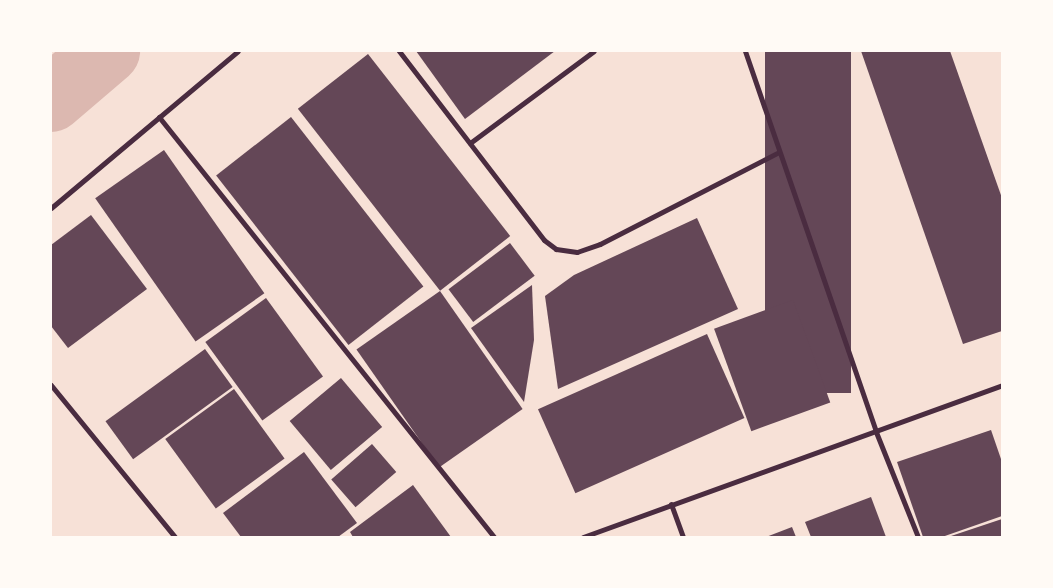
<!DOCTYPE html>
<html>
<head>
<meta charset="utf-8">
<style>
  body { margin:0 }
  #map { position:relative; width:1053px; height:588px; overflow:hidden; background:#f7e1d7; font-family:"Roboto Condensed",sans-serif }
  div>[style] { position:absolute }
  .river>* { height:66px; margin:-33px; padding:0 33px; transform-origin:33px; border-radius:33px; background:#dcb8b0 }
  .building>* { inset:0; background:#644757; transform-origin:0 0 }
  .minor>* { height:5px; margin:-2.5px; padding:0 2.5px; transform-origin:2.5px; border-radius:2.5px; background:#4a2c40 }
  span { translate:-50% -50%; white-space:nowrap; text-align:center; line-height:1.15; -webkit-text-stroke:5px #fffaf5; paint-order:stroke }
  .frame { position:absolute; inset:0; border:52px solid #fffaf5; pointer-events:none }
</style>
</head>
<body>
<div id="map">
  <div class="river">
    <i style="left:51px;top:99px;width:74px;rotate:-40.6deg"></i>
  </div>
  <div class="building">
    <i style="clip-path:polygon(416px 51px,555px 51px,465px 119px)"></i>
    <i style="left:765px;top:51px;width:86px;height:342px"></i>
    <i style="clip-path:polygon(861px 51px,950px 51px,1002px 198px,1002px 331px,963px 344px)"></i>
    <i style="left:368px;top:54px;width:231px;height:89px;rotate:52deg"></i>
    <i style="left:291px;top:117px;width:215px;height:95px;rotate:52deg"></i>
    <i style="left:164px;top:150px;width:175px;height:84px;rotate:55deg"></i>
    <i style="clip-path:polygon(91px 215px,147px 289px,68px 348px,51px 326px,51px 245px)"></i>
    <i style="clip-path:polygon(697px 218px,738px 309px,558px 389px,545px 296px,574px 275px)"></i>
    <i style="left:510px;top:243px;width:41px;height:77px;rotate:53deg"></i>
    <i style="clip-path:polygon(532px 285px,534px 340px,524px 402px,471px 328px)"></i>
    <i style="left:440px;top:291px;width:144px;height:102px;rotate:55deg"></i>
    <i style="left:266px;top:298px;width:97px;height:75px;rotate:54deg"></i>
    <i style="left:793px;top:300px;width:109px;height:84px;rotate:70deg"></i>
    <i style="left:707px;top:334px;width:92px;height:185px;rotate:66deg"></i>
    <i style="left:205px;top:349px;width:47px;height:123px;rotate:54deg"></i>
    <i style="left:341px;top:378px;width:64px;height:67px;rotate:50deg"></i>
    <i style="left:234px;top:389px;width:86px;height:85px;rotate:54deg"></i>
    <i style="clip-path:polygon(991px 430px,1002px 462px,1002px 516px,942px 537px,923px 537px,897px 462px)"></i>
    <i style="left:372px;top:444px;width:37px;height:54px;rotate:49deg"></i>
    <i style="clip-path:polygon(304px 452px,357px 523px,338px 537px,241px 537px,223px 513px)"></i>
    <i style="clip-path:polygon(413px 485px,451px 537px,353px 537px,350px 532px)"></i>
    <i style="clip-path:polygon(871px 497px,886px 537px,811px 537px,805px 522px)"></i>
    <i style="clip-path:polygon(1002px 519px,1002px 537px,951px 537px,951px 536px)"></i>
    <i style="clip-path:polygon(792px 527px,796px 537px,766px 537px)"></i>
  </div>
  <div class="minor">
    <i style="left:399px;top:51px;width:238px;rotate:52.5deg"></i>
    <i style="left:544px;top:240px;width:15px;rotate:37deg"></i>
    <i style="left:556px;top:249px;width:21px;rotate:8deg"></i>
    <i style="left:577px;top:252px;width:24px;rotate:-19deg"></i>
    <i style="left:600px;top:244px;width:201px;rotate:-27.2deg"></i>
    <i style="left:745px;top:51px;width:403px;rotate:71deg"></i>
    <i style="left:876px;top:432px;width:113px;rotate:68.2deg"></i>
    <i style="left:159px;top:117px;width:537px;rotate:51.42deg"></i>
    <i style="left:470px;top:143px;width:154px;rotate:-36.6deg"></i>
    <i style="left:51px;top:208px;width:244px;rotate:-40deg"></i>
    <i style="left:51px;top:385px;width:196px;rotate:50.8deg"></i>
    <i style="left:671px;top:504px;width:35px;rotate:70deg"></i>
    <i style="left:583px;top:537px;width:446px;rotate:-19.9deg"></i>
  </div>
  <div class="frame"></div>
</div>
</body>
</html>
